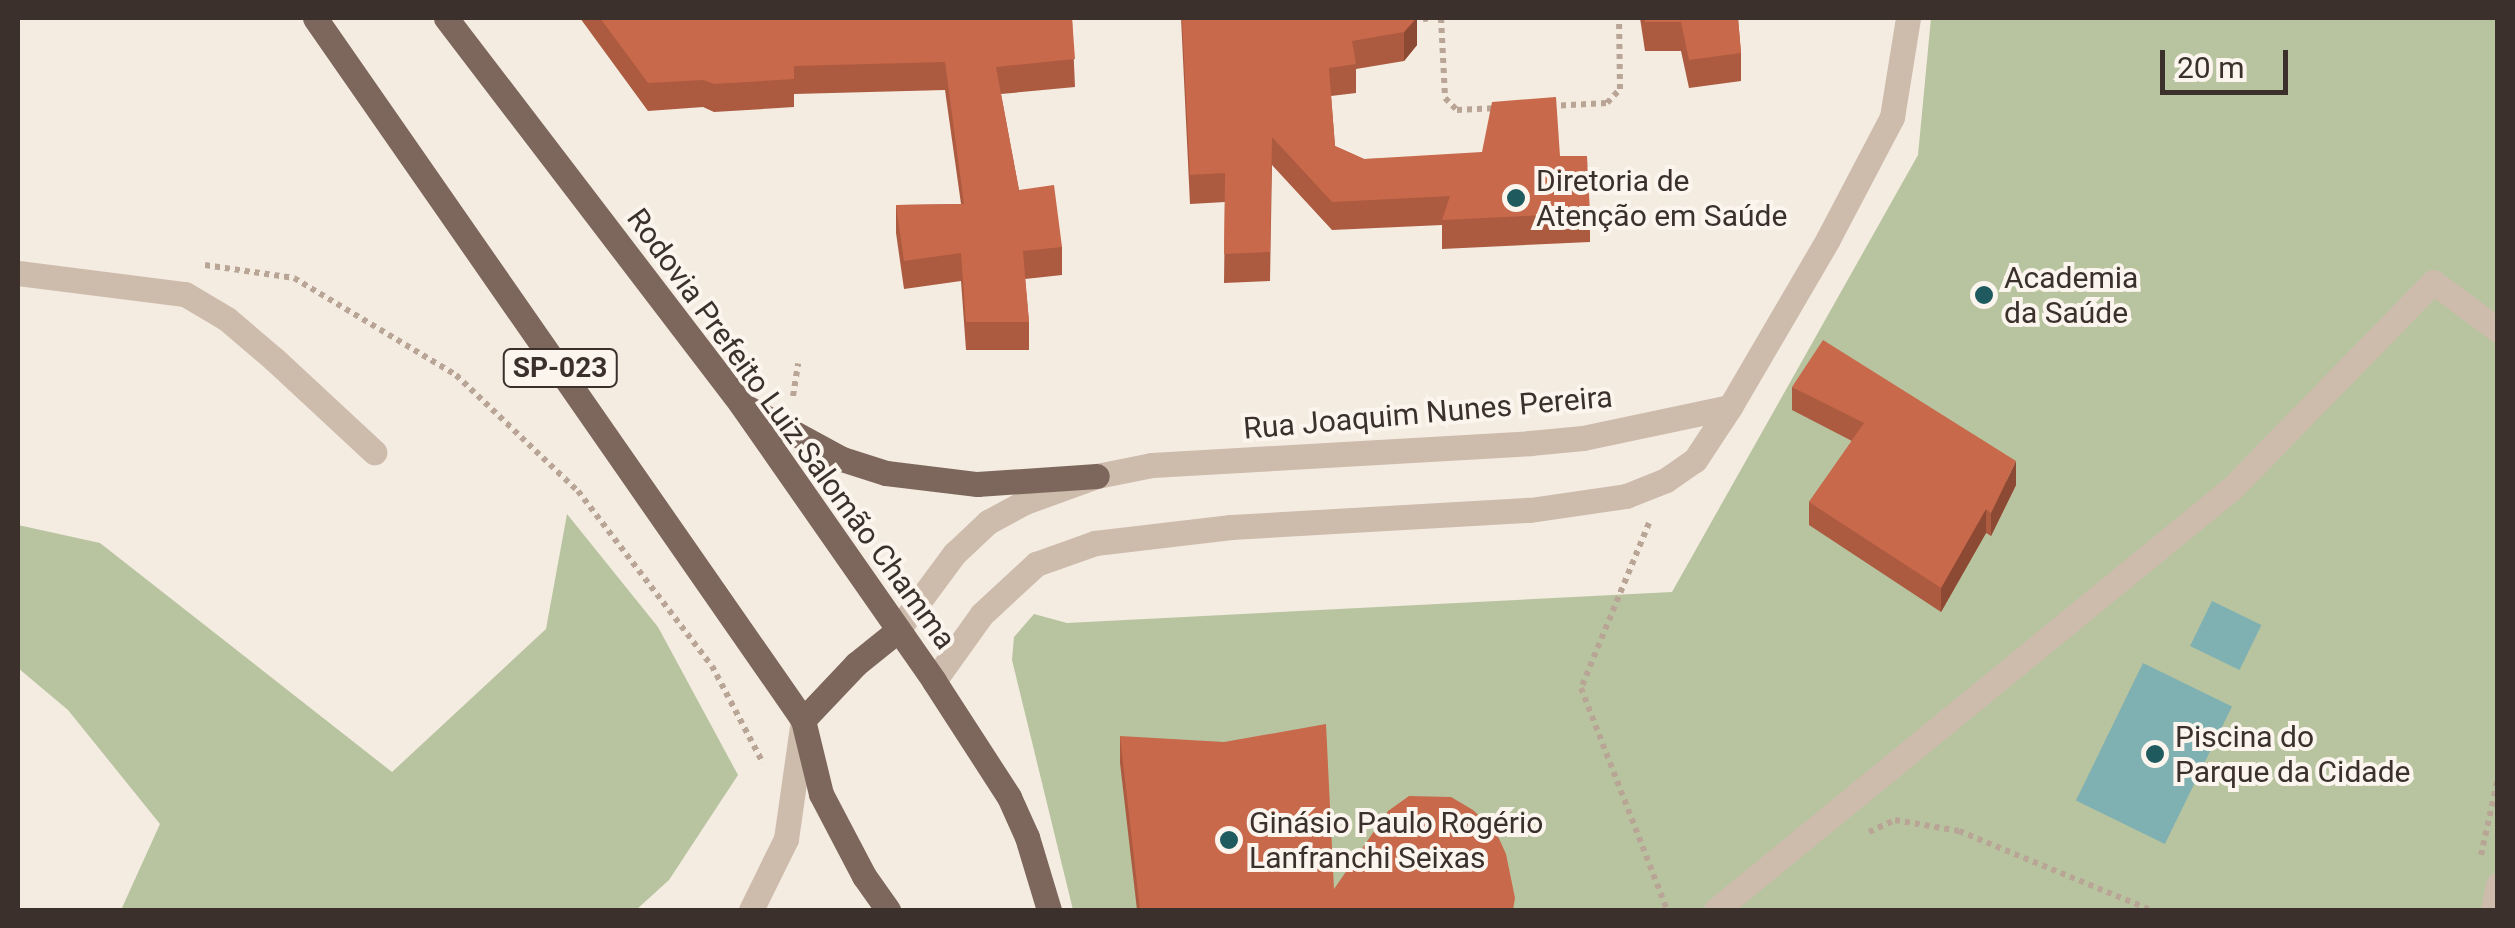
<!DOCTYPE html>
<html>
<head>
<meta charset="utf-8">
<style>
  body { margin:0 }
  #map { position:relative; width:2515px; height:928px; overflow:hidden; background:#f4ebe1; font-family:Roboto,sans-serif }
  div>[style] { position:absolute }
  .green>* { inset:0; background:#b8c4a0 }
  .water>* { inset:0; background:#7fb0b2; transform-origin:0 0 }
  .path>* { height:6px; margin-top:-3px; transform-origin:0; background:repeating-linear-gradient(90deg,#b9a596 0 5px,transparent 0 10px) }
  .pedestrian>* { height:25px; margin:-12.5px; padding:0 12.5px; transform-origin:12.5px; border-radius:12.5px; background:#cdbbac }
  .minor>* { height:25px; margin:-12.5px; padding:0 12.5px; transform-origin:12.5px; border-radius:12.5px; background:#cdbbac }
  .tertiary>* { height:25px; margin:-12.5px; padding:0 12.5px; transform-origin:12.5px; border-radius:12.5px; background:#cdbbac }
  .primary>* { height:25px; margin:-12.5px; padding:0 12.5px; transform-origin:12.5px; border-radius:12.5px; background:#7d675c }
  .wall>* { inset:0; background:#ac5a40 }
  .shaded-wall>* { inset:0; background:#8c4a34 }
  .building>* { inset:0; background:#c8694b }
  .dots>* { width:28px; height:28px; translate:-50% -50%; box-sizing:border-box; border:5px solid #fbf5ee; border-radius:50% }
  span { translate:-50% -50%; white-space:nowrap; text-align:center; line-height:1.15; -webkit-text-stroke:8px #fbf5ee; paint-order:stroke }
  .shield-label span { padding:2px 8px; background:#fbf5ee; border:2px solid; border-radius:8px; -webkit-text-stroke-width:0 }
  .shield-label { font-size:28px; color:#3b302b; font-weight:700 }
  .poi-label { font-size:30px; color:#3b302b }
  .left { translate:0 -50%; text-align:left }
  .street-label { font-size:30px; color:#3b302b }
  .frame { position:absolute; inset:0; border:20px solid #3b302b; pointer-events:none }
  .scale { position:absolute; left:2160px; top:50px; width:128px; height:45px; box-sizing:border-box; border:5px solid #3b302b; border-top:0; padding-left:12px; font-size:30px; line-height:35px; white-space:nowrap; color:#3b302b; -webkit-text-stroke:8px #fbf5ee; paint-order:stroke }
</style>
</head>
<body>
<div id="map">
  <div class="green">
    <i style="clip-path:polygon(1931px 18px,2497px 18px,2497px 910px,1073px 910px,1012px 660px,1014px 637px,1034px 614px,1067px 623px,1672px 592px,1918px 155px)"></i>
    <i style="clip-path:polygon(567px 514px,658px 627px,738px 775px,669px 880px,636px 910px,121px 910px,160px 824px,68px 710px,18px 668px,18px 525px,100px 543px,392px 772px,546px 629px)"></i>
  </div>
  <div class="water">
    <i style="left:2212px;top:601px;width:55px;height:50px;rotate:26deg"></i>
    <i style="left:2143px;top:663px;width:99px;height:153px;rotate:26deg"></i>
  </div>
  <div class="path">
    <i style="left:1441px;top:18px;width:80px;rotate:87.1deg"></i>
    <i style="left:1445px;top:98px;width:17px;rotate:45deg"></i>
    <i style="left:1457px;top:110px;width:41px;rotate:-2.8deg"></i>
    <i style="left:1423px;top:19px;width:9px;rotate:-6deg"></i>
    <i style="left:1551px;top:106px;width:56px;rotate:-3.1deg"></i>
    <i style="left:1607px;top:103px;width:19px;rotate:-47deg"></i>
    <i style="left:1620px;top:89px;width:71px;rotate:-90.8deg"></i>
    <i style="left:205px;top:265px;width:90px;rotate:8.3deg"></i>
    <i style="left:294px;top:278px;width:189px;rotate:30.9deg"></i>
    <i style="left:456px;top:375px;width:168px;rotate:43.6deg"></i>
    <i style="left:578px;top:491px;width:220px;rotate:52.6deg"></i>
    <i style="left:712px;top:666px;width:110px;rotate:62.3deg"></i>
    <i style="left:793px;top:396px;width:33px;rotate:-81deg"></i>
    <i style="left:1649px;top:523px;width:178px;rotate:112.4deg"></i>
    <i style="left:1581px;top:688px;width:238px;rotate:68.8deg"></i>
    <i style="left:1869px;top:832px;width:29px;rotate:-25deg"></i>
    <i style="left:1895px;top:820px;width:65px;rotate:9.8deg"></i>
    <i style="left:1959px;top:831px;width:208px;rotate:22.4deg"></i>
    <i style="left:2481px;top:855px;width:79px;rotate:-77.6deg"></i>
  </div>
  <div class="pedestrian">
    <i style="left:1716px;top:910px;width:667px;rotate:-39.28deg"></i>
    <i style="left:2232px;top:488px;width:288px;rotate:-45.7deg"></i>
    <i style="left:2433px;top:282px;width:81px;rotate:36.4deg"></i>
    <i style="left:2493px;top:910px;width:26px;rotate:-79deg"></i>
  </div>
  <div class="minor">
    <i style="left:18px;top:273px;width:168px;rotate:7.2deg"></i>
    <i style="left:185px;top:294px;width:49px;rotate:30.8deg"></i>
    <i style="left:227px;top:319px;width:62px;rotate:40.4deg"></i>
    <i style="left:274px;top:359px;width:137px;rotate:42.9deg"></i>
    <i style="left:897px;top:631px;width:96px;rotate:-53.5deg"></i>
    <i style="left:954px;top:554px;width:47px;rotate:-43.3deg"></i>
    <i style="left:988px;top:522px;width:42px;rotate:-28.4deg"></i>
    <i style="left:1025px;top:502px;width:77px;rotate:-19.9deg"></i>
    <i style="left:1097px;top:476px;width:56px;rotate:-11.3deg"></i>
    <i style="left:1152px;top:465px;width:379px;rotate:-3.3deg"></i>
    <i style="left:1530px;top:443px;width:53px;rotate:-5.4deg"></i>
    <i style="left:1583px;top:438px;width:150px;rotate:-11.9deg"></i>
    <i style="left:934px;top:681px;width:82px;rotate:-54.4deg"></i>
    <i style="left:982px;top:614px;width:74px;rotate:-42.8deg"></i>
    <i style="left:1036px;top:564px;width:63px;rotate:-19.6deg"></i>
    <i style="left:1095px;top:543px;width:137px;rotate:-6.7deg"></i>
    <i style="left:1231px;top:527px;width:299px;rotate:-3.3deg"></i>
    <i style="left:1530px;top:510px;width:97px;rotate:-8.3deg"></i>
    <i style="left:1626px;top:496px;width:43px;rotate:-21.8deg"></i>
    <i style="left:1666px;top:480px;width:35px;rotate:-35deg"></i>
    <i style="left:1695px;top:460px;width:64px;rotate:-56.6deg"></i>
    <i style="left:1730px;top:407px;width:194px;rotate:-59.7deg"></i>
    <i style="left:1828px;top:239px;width:138px;rotate:-62.3deg"></i>
    <i style="left:1892px;top:117px;width:100px;rotate:-80.8deg"></i>
  </div>
  <div class="tertiary">
    <i style="left:751px;top:910px;width:79px;rotate:-63.8deg"></i>
    <i style="left:786px;top:839px;width:120px;rotate:-81.9deg"></i>
  </div>
  <div class="primary">
    <i style="left:315px;top:18px;width:855px;rotate:55.19deg"></i>
    <i style="left:803px;top:720px;width:76px;rotate:76.3deg"></i>
    <i style="left:821px;top:794px;width:93px;rotate:62.3deg"></i>
    <i style="left:864px;top:876px;width:42px;rotate:54.8deg"></i>
    <i style="left:446px;top:18px;width:486px;rotate:52.6deg"></i>
    <i style="left:741px;top:404px;width:338px;rotate:55.1deg"></i>
    <i style="left:934px;top:681px;width:138px;rotate:57.1deg"></i>
    <i style="left:1009px;top:797px;width:44px;rotate:65.8deg"></i>
    <i style="left:1027px;top:837px;width:76px;rotate:73.2deg"></i>
    <i style="left:748px;top:408px;width:107px;rotate:28.5deg"></i>
    <i style="left:842px;top:459px;width:46px;rotate:17.7deg"></i>
    <i style="left:886px;top:473px;width:92px;rotate:6.9deg"></i>
    <i style="left:977px;top:484px;width:120px;rotate:-3.8deg"></i>
    <i style="left:803px;top:720px;width:77px;rotate:-46.6deg"></i>
    <i style="left:856px;top:664px;width:53px;rotate:-38.8deg"></i>
  </div>
  <div class="wall">
    <i style="clip-path:polygon(580px 18px,1072px 18px,1075px 87px,1001px 94px,1019px 190px,1062px 247px,1062px 275px,1025px 279px,1029px 322px,1029px 350px,966px 350px,961px 281px,904px 289px,896px 233px,896px 205px,961px 204px,945px 90px,794px 94px,794px 107px,714px 112px,703px 107px,648px 111px)"></i>
    <i style="clip-path:polygon(1181px 18px,1417px 18px,1417px 45px,1404px 61px,1356px 69px,1356px 93px,1331px 96px,1335px 146px,1364px 159px,1560px 156px,1590px 213px,1590px 242px,1442px 249px,1442px 225px,1332px 230px,1272px 165px,1270px 281px,1224px 283px,1225px 202px,1190px 204px)"></i>
    <i style="clip-path:polygon(1640px 18px,1738px 18px,1741px 53px,1741px 81px,1689px 88px,1681px 51px,1645px 51px)"></i>
    <i style="clip-path:polygon(1792px 387px,2016px 485px,1991px 536px,1986px 533px,1941px 612px,1809px 525px,1809px 502px,1852px 441px,1792px 410px)"></i>
    <i style="clip-path:polygon(1120px 736px,1334px 889px,1515px 910px,1137px 910px,1120px 763px)"></i>
  </div>
  <div class="shaded-wall">
    <i style="clip-path:polygon(1417px 18px,1417px 45px,1404px 61px,1404px 32px)"></i>
    <i style="clip-path:polygon(2016px 461px,2016px 485px,1991px 536px,1991px 513px)"></i>
    <i style="clip-path:polygon(1986px 509px,1986px 533px,1941px 612px,1941px 588px)"></i>
  </div>
  <div class="building">
    <i style="clip-path:polygon(600px 18px,1072px 18px,1075px 59px,996px 67px,1019px 190px,1054px 185px,1062px 247px,1023px 251px,1029px 322px,966px 322px,961px 253px,904px 261px,896px 205px,964px 204px,945px 62px,794px 66px,794px 79px,714px 84px,703px 80px,648px 83px)"></i>
    <i style="clip-path:polygon(1182px 18px,1416px 18px,1404px 32px,1352px 41px,1356px 64px,1329px 68px,1335px 146px,1364px 159px,1482px 152px,1492px 102px,1556px 97px,1560px 156px,1587px 156px,1590px 213px,1442px 220px,1450px 196px,1332px 202px,1272px 137px,1270px 252px,1224px 254px,1225px 173px,1190px 175px)"></i>
    <i style="clip-path:polygon(1644px 18px,1738px 18px,1741px 53px,1689px 60px,1681px 22px,1645px 22px)"></i>
    <i style="clip-path:polygon(1823px 340px,2016px 461px,1991px 513px,1986px 509px,1941px 588px,1809px 502px,1864px 423px,1792px 387px)"></i>
    <i style="clip-path:polygon(1326px 724px,1334px 889px,1388px 811px,1409px 796px,1451px 797px,1473px 810px,1496px 832px,1506px 854px,1515px 898px,1513px 910px,1140px 910px,1120px 736px,1224px 742px)"></i>
  </div>
  <div class="dots">
    <i style="left:1516px;top:198px;background:#1f5a5e"></i>
    <i style="left:1984px;top:295px;background:#1f5a5e"></i>
    <i style="left:2155px;top:754px;background:#1f5a5e"></i>
    <i style="left:1229px;top:840px;background:#1f5a5e"></i>
  </div>
  <div class="shield-label">
    <span style="left:560px;top:368px">SP-023</span>
  </div>
  <div class="poi-label">
    <span class="left" style="left:1536px;top:198px">Diretoria de<br>Atenção em Saúde</span>
    <span class="left" style="left:2004px;top:295px">Academia<br>da Saúde</span>
    <span class="left" style="left:2175px;top:754px">Piscina do<br>Parque da Cidade</span>
    <span class="left" style="left:1249px;top:840px">Ginásio Paulo Rogério<br>Lanfranchi Seixas</span>
  </div>
  <div class="street-label">
    <span style="left:1428px;top:413px;rotate:-5deg">Rua Joaquim Nunes Pereira</span>
    <span style="left:791px;top:429px;rotate:54deg">Rodovia Prefeito Luiz Salomão Chamma</span>
  </div>
  <div class="frame"></div>
  <div class="scale">20 m</div>
</div>
</body>
</html>
